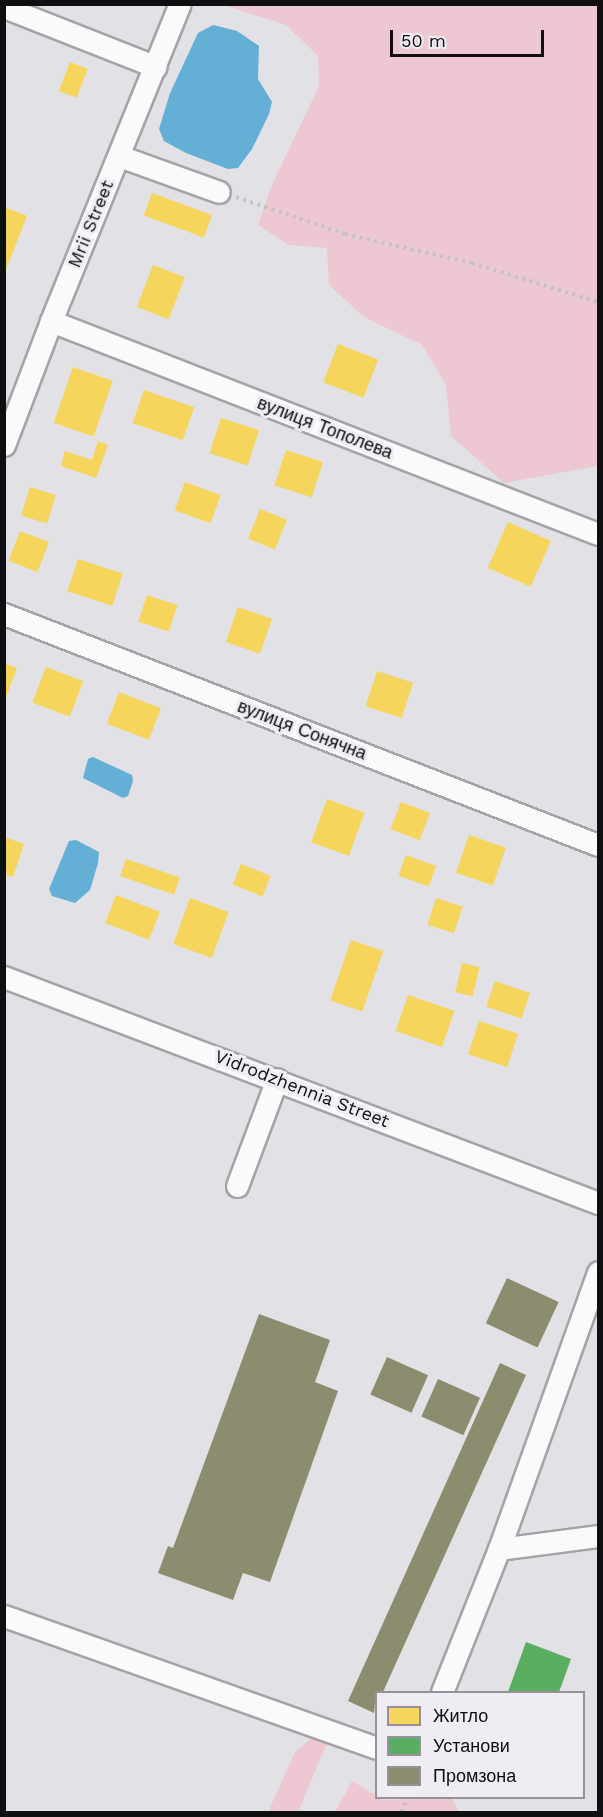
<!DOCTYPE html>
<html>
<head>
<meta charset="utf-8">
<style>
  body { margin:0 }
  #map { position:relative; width:603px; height:1817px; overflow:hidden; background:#e2e1e5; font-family:"Work Sans",sans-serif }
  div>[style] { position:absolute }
  .green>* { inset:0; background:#edc8d2 }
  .water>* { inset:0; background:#63afd6 }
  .homes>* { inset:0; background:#f6d55c; transform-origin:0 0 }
  .public>* { inset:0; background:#5aae61 }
  .industry>* { inset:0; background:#8c8c6e; transform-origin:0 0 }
  .path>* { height:4px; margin-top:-2px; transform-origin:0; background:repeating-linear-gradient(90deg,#c3c3c4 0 3px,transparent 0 7.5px) }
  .roads { filter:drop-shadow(2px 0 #a4a3a7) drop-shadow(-2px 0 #a4a3a7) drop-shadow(0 2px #a4a3a7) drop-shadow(0 -2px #a4a3a7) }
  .minor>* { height:21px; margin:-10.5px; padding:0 10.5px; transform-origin:10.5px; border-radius:10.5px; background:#fbfafb }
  span { translate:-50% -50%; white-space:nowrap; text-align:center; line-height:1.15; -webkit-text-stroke:6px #efecf4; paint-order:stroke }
  .street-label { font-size:18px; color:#0f0e10 }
  .frame { position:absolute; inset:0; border:6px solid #0f0e10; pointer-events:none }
  .legend { position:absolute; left:375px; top:1691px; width:210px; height:108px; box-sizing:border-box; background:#efecf4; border:2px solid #959399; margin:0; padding:8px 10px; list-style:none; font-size:18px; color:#0f0e10 }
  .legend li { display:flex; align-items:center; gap:12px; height:30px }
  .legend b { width:30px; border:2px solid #959399 }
  .scale { position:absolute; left:390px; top:30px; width:154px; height:27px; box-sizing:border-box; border:3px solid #0f0e10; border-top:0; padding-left:8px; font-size:18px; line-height:21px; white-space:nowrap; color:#0f0e10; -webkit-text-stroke:4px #efecf4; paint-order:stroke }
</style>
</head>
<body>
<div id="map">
  <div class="green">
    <i style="clip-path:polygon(223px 5px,598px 5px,598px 466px,504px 483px,451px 436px,446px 385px,422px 345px,364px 317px,329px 285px,327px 248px,289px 245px,258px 225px,271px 187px,319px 86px,318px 56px,286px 25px)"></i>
    <i style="clip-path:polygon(318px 1733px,327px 1743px,298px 1812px,268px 1812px,295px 1752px)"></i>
    <i style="clip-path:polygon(352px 1781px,384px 1800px,452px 1798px,458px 1811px,335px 1812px)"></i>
  </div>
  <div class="water">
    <i style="clip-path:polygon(213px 25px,237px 31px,259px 46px,258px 79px,272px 102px,269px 114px,252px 149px,238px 168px,228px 169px,186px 153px,164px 141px,159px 129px,170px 93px,198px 33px)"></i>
    <i style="clip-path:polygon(93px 757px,132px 775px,133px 781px,128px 796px,123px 798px,83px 778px,88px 759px)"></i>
    <i style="clip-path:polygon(76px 840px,99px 852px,98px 863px,90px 890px,75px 903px,52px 896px,49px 889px,69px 841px)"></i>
  </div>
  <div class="homes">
    <i style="left:70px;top:62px;width:19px;height:31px;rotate:21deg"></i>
    <i style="left:152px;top:193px;width:64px;height:24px;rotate:20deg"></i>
    <i style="clip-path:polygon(4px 207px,27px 216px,5px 272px,4px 272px)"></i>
    <i style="left:153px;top:265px;width:34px;height:45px;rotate:21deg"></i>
    <i style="left:338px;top:344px;width:43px;height:41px;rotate:21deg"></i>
    <i style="left:73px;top:367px;width:42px;height:59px;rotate:19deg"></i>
    <i style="left:144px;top:390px;width:53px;height:35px;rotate:19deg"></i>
    <i style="left:221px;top:418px;width:40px;height:37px;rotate:18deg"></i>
    <i style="clip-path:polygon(98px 441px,108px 445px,96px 478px,61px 466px,65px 451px,92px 460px)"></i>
    <i style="left:286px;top:450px;width:39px;height:37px;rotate:18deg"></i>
    <i style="left:185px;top:482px;width:38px;height:30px;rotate:20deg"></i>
    <i style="left:30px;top:487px;width:27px;height:30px;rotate:17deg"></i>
    <i style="left:260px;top:509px;width:29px;height:32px;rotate:22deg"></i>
    <i style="left:508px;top:522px;width:47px;height:50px;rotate:24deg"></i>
    <i style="left:20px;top:531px;width:31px;height:32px;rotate:21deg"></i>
    <i style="left:78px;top:559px;width:47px;height:34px;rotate:18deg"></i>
    <i style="left:147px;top:595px;width:32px;height:28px;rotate:18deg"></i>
    <i style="left:238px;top:607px;width:36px;height:37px;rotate:19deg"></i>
    <i style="clip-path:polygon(4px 663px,17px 668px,5px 700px,4px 700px)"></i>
    <i style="left:46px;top:667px;width:40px;height:38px;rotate:21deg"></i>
    <i style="left:377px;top:671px;width:38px;height:37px;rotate:18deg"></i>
    <i style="left:119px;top:692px;width:45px;height:34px;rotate:21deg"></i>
    <i style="left:327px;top:799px;width:40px;height:46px;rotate:20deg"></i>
    <i style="left:401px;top:802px;width:31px;height:29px;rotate:21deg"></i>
    <i style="left:469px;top:835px;width:39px;height:40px;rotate:19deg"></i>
    <i style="clip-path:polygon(4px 837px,24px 844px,13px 877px,4px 874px)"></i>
    <i style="left:406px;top:855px;width:32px;height:22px;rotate:20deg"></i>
    <i style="left:126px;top:859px;width:57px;height:18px;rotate:19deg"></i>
    <i style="left:241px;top:864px;width:32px;height:22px;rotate:22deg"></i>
    <i style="left:116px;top:895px;width:47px;height:30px;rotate:21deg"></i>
    <i style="left:190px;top:898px;width:41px;height:49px;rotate:20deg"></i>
    <i style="left:436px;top:898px;width:28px;height:28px;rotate:18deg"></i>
    <i style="left:351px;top:940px;width:34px;height:64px;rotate:19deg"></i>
    <i style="left:462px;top:963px;width:18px;height:30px;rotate:13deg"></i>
    <i style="left:495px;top:981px;width:37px;height:27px;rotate:19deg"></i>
    <i style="left:408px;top:995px;width:49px;height:38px;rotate:19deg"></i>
    <i style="left:479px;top:1021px;width:41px;height:35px;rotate:18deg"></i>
  </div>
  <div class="public">
    <i style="clip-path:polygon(526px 1642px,571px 1659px,559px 1692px,508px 1692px)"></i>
  </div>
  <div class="industry">
    <i style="left:507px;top:1278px;width:57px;height:50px;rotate:25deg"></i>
    <i style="clip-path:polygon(259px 1314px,330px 1340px,315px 1382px,338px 1391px,270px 1582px,243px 1573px,233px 1600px,158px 1573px,168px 1546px,173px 1548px)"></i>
    <i style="left:387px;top:1357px;width:45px;height:41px;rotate:24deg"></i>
    <i style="clip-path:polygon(500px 1363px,526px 1375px,383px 1692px,376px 1692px,374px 1713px,348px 1701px)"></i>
    <i style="left:438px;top:1379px;width:46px;height:41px;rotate:24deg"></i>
  </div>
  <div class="path">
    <i style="left:236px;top:197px;width:115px;rotate:18.7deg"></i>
    <i style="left:345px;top:234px;width:130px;rotate:12.9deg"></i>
    <i style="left:472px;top:263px;width:132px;rotate:17.2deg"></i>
    <i style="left:401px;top:1812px;width:15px;rotate:-67deg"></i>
  </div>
  <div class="roads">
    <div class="minor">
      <i style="left:4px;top:7px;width:163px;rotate:21.5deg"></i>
      <i style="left:119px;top:156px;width:106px;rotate:19.8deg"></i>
      <i style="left:51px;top:321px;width:587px;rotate:21.28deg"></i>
      <i style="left:4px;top:445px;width:133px;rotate:-69.2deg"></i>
      <i style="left:51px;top:321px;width:342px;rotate:-67.9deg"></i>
      <i style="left:4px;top:614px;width:637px;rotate:21.25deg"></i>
      <i style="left:4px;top:977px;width:636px;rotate:20.83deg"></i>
      <i style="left:237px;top:1186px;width:114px;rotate:-69.5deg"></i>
      <i style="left:499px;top:1549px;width:100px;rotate:-7.5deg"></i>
      <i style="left:4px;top:1616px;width:395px;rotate:19.5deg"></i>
      <i style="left:442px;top:1692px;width:154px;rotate:-68.3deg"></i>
      <i style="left:499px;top:1549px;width:294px;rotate:-70.3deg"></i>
    </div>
  </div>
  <div class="street-label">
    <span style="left:91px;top:224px;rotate:-68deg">Mrii Street</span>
    <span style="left:325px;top:428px;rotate:21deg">вулиця Тополева</span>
    <span style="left:302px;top:730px;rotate:21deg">вулиця Сонячна</span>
    <span style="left:302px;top:1089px;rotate:21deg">Vidrodzhennia Street</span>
  </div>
  <div class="frame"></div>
  <ul class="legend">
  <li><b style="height:16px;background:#f6d55c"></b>Житло</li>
  <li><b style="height:16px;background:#5aae61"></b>Установи</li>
  <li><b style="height:16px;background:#8c8c6e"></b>Промзона</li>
  </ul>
  <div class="scale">50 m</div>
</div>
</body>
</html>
